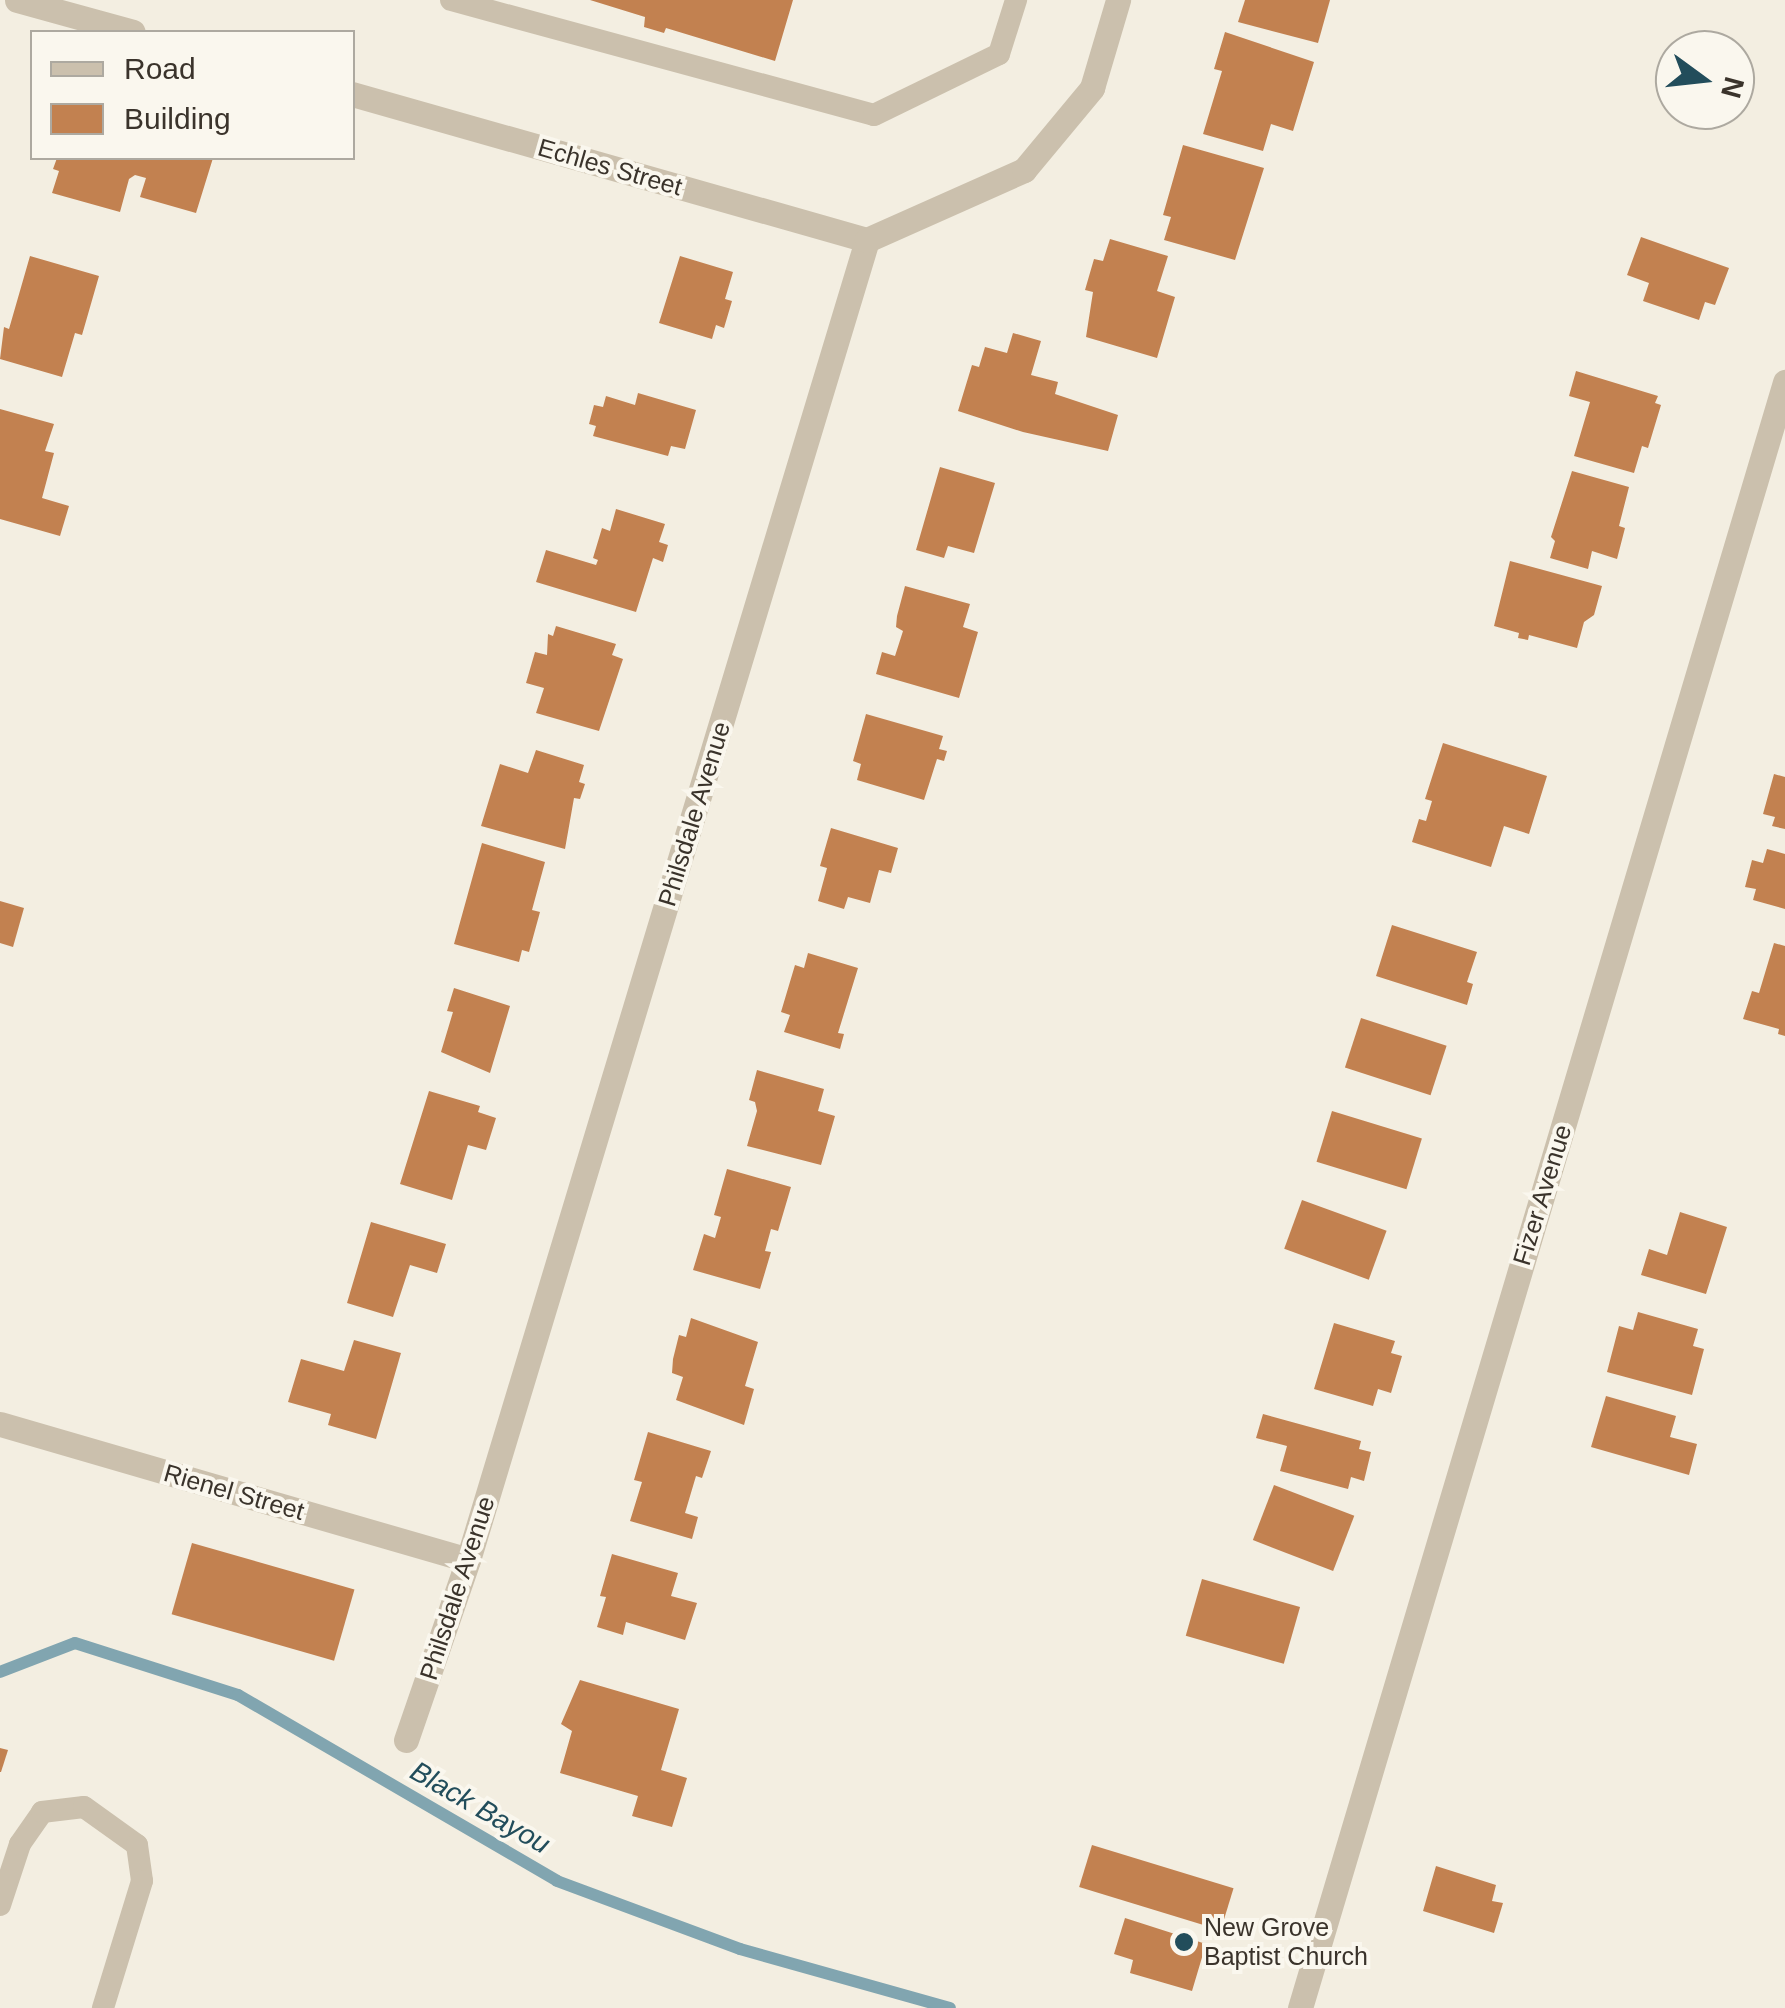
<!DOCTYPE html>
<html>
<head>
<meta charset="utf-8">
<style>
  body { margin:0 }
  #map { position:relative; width:1785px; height:2008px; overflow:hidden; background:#f3eee1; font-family:Helvetica,sans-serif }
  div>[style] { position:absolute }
  .stream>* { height:12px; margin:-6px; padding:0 6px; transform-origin:6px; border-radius:6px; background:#81a5b0 }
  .building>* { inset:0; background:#c28150; transform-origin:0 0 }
  .lane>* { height:22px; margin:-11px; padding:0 11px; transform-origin:11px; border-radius:11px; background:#cbc0ad }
  .street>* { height:25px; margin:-12.5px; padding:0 12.5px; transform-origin:12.5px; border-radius:12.5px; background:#cbc0ad }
  .dots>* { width:28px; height:28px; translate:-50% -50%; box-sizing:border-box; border:5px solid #faf7ee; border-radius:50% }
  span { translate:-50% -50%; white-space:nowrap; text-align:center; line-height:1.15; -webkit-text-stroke:8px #faf7ee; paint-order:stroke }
  .street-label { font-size:25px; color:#3a332b }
  .poi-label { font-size:25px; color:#3a332b }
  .left { translate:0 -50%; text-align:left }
  .water-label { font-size:28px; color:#224d5b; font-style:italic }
  .legend { position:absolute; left:30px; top:30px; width:325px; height:130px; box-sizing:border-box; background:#faf7ee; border:2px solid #ada9a0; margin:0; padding:12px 18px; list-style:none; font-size:30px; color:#3a332b }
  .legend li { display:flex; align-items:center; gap:20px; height:50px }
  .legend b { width:50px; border:2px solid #ada9a0 }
  .north { position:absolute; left:1655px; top:30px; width:100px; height:100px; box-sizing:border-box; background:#faf7ee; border:2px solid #ada9a0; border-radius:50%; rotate:105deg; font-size:28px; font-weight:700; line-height:40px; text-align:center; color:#3a332b }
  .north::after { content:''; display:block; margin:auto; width:35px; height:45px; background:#224d5b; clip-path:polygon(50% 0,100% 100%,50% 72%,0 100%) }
</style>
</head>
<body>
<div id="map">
  <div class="stream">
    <i style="left:0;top:1672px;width:80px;rotate:-21.1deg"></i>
    <i style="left:75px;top:1643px;width:171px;rotate:17.7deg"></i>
    <i style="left:238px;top:1695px;width:369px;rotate:30.2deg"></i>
    <i style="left:557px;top:1881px;width:195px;rotate:20.4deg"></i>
    <i style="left:740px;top:1949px;width:218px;rotate:15.7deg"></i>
  </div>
  <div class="building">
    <i style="clip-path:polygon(590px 0,793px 0,775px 61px,666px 28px,664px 33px,644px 27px,645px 17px)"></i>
    <i style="clip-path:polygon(1245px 0,1330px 0,1318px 43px,1238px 22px)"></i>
    <i style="clip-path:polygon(1225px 32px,1314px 62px,1293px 131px,1271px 124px,1263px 151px,1203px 134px,1222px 71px,1214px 69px)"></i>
    <i style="clip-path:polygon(1183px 145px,1264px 168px,1235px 260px,1164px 240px,1171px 217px,1163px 215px)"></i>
    <i style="clip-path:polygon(57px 158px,213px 158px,196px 213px,140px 197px,146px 178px,135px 175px,129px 179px,120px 212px,52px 193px,59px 171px,53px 169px)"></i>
    <i style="clip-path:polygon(1641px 237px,1729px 268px,1715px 305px,1705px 302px,1699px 320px,1643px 301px,1649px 283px,1627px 275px)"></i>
    <i style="clip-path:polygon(1110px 239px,1168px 256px,1157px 291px,1175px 297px,1157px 358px,1086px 337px,1093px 292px,1085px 290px,1094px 259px,1103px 261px)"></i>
    <i style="clip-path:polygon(30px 256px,99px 276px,82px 335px,75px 333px,62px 377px,0 359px,4px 327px,9px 329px)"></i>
    <i style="clip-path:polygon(680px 256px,733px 272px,725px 299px,732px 301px,724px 328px,716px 325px,712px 339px,659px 323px)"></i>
    <i style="clip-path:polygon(1013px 333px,1041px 341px,1031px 375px,1058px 382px,1055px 394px,1118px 415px,1108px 451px,1023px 432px,958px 411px,972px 365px,979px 367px,985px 347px,1007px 353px)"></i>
    <i style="clip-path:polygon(1576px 371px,1658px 396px,1655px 403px,1661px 405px,1648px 448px,1642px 446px,1634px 473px,1574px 456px,1590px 402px,1569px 396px)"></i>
    <i style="clip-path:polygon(638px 393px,696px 410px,685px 449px,671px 446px,668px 456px,593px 436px,596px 426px,589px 424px,594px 405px,603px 407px,606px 396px,635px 405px)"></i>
    <i style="clip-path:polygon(0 409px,54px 424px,45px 451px,54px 453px,42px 498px,69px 506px,60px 536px,0 519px)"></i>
    <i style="clip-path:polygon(940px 467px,995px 483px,974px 553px,948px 546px,944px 558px,916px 550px)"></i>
    <i style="clip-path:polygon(1572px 471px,1629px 487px,1619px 526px,1625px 528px,1617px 559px,1592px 551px,1588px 569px,1550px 558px,1555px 541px,1551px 537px)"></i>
    <i style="clip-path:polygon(616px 509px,665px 524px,659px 542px,668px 545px,663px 562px,653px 558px,636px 612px,536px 582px,546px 550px,596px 565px,598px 560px,593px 558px,602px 528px,610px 531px)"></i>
    <i style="clip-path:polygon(1510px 561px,1602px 586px,1594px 615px,1584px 622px,1577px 648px,1529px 635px,1528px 640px,1518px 638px,1519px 633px,1494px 626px)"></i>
    <i style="clip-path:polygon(905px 586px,970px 604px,963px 627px,978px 632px,959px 698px,876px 674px,882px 652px,895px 656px,903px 631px,896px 627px,897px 616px)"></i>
    <i style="clip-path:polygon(556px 626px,616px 644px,612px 655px,623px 659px,599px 731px,536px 713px,544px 688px,526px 683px,535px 652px,547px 655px,548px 634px,553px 636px)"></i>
    <i style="clip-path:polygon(866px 714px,943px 736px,939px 749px,947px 751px,944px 761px,937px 759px,924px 800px,857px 780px,861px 764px,853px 761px)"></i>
    <i style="clip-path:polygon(1443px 743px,1547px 776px,1529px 834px,1504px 826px,1491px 867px,1412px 842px,1419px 819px,1426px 821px,1432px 801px,1425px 799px)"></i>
    <i style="clip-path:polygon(536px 750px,584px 765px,579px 782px,585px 784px,580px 799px,574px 798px,565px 849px,481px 826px,500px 764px,528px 773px)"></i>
    <i style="clip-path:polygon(1774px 774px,1785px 777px,1785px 829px,1772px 826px,1775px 817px,1763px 814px)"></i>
    <i style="clip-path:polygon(831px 828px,898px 848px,891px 873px,879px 870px,870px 903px,848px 897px,844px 909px,818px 901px,827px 868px,820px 866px)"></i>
    <i style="clip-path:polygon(482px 843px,545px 862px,532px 910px,540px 912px,529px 952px,522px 950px,519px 962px,454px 944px)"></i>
    <i style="clip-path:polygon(1767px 849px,1785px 854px,1785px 909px,1753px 900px,1756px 889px,1745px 887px,1752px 860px,1763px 863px)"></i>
    <i style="clip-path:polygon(0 901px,24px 908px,13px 947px,0 943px)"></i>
    <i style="clip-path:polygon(1392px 925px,1477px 952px,1467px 982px,1473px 984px,1467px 1005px,1376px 976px)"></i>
    <i style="clip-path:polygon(1774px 943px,1785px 946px,1785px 1036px,1778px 1034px,1779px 1029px,1743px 1019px,1752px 991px,1759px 993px)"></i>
    <i style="clip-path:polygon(808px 953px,858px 968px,838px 1033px,844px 1034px,840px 1049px,784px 1032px,790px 1015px,781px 1012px,795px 965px,804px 968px)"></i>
    <i style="clip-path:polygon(454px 988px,510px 1006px,490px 1073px,441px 1052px,453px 1012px,447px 1011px)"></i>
    <i style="left:1361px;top:1018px;width:90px;height:52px;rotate:18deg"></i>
    <i style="clip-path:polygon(757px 1070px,824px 1089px,818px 1111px,835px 1116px,821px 1165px,747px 1146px,757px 1111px,755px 1102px,749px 1100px)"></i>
    <i style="clip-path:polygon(429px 1091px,480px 1106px,478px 1112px,496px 1118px,486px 1150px,468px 1145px,452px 1200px,400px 1184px)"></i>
    <i style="left:1332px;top:1111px;width:94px;height:53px;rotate:17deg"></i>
    <i style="clip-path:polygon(727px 1169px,791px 1187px,778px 1231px,771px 1229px,765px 1251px,771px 1252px,760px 1289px,693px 1270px,704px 1234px,715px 1238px,721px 1217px,714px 1215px)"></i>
    <i style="left:1302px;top:1200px;width:90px;height:52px;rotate:20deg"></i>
    <i style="clip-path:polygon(1680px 1212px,1727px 1227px,1706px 1294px,1641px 1275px,1649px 1249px,1667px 1255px)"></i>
    <i style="clip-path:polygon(371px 1222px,446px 1244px,437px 1273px,410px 1265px,393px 1317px,347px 1303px)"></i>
    <i style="clip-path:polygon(1638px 1312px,1698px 1329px,1693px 1346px,1704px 1349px,1692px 1395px,1607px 1372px,1619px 1326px,1633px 1330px)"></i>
    <i style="clip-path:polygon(691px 1318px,758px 1342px,745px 1386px,754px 1389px,744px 1425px,676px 1400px,683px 1377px,672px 1373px,673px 1359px,679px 1335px,686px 1337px)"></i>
    <i style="clip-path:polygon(1334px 1323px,1395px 1341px,1391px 1353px,1402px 1356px,1391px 1393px,1378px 1389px,1373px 1406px,1314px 1389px)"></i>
    <i style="clip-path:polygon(354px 1340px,401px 1353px,376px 1439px,328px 1425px,331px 1414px,288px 1402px,301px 1359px,344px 1371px)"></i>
    <i style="clip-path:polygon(1606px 1396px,1676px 1416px,1670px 1437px,1697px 1444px,1689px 1475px,1591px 1447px)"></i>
    <i style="clip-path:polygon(1263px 1414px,1361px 1441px,1359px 1449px,1371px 1452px,1364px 1481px,1351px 1477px,1348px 1489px,1280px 1471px,1287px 1446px,1256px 1438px)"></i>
    <i style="clip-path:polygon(648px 1432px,711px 1451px,702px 1478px,696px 1476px,685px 1513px,698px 1517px,692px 1539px,630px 1521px,642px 1482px,634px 1480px)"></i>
    <i style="left:1274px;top:1485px;width:86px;height:59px;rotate:21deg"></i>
    <i style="left:192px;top:1543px;width:169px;height:74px;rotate:16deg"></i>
    <i style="clip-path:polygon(612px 1554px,678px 1573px,671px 1596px,697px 1603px,685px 1640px,626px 1622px,623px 1635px,597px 1627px,606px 1597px,600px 1596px)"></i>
    <i style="left:1202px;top:1579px;width:102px;height:59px;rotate:16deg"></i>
    <i style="clip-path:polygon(580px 1680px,679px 1709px,661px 1770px,687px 1778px,672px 1827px,632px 1816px,638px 1796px,560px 1773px,572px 1731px,561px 1724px)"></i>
    <i style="clip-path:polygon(0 1748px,8px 1750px,1px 1772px,0 1772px)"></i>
    <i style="left:1092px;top:1845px;width:148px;height:44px;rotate:17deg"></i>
    <i style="clip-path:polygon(1436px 1866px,1496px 1885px,1492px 1901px,1503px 1903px,1494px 1933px,1423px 1911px)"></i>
    <i style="clip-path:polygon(1125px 1918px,1206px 1944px,1192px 1991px,1130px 1973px,1133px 1960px,1114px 1954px)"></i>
  </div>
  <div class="lane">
    <i style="left:451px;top:0;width:438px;rotate:15.2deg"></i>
    <i style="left:874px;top:115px;width:139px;rotate:-26deg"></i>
    <i style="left:999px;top:54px;width:57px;rotate:-72.5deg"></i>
    <i style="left:0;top:1905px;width:64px;rotate:-71.8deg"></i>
    <i style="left:20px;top:1844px;width:39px;rotate:-55deg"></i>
    <i style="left:42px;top:1812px;width:42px;rotate:-6.8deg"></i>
    <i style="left:84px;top:1807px;width:65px;rotate:35.6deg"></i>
    <i style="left:137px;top:1845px;width:36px;rotate:82deg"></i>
    <i style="left:142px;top:1881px;width:133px;rotate:107.1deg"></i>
  </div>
  <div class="street">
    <i style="left:17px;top:0;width:120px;rotate:15.4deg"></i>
    <i style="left:352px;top:94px;width:535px;rotate:15.83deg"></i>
    <i style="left:0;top:1424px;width:487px;rotate:16.2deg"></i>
    <i style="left:406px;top:1740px;width:190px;rotate:-71deg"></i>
    <i style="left:468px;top:1560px;width:1379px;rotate:-73.18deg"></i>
    <i style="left:867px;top:240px;width:172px;rotate:-24deg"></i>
    <i style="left:1024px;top:170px;width:107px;rotate:-50.3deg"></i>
    <i style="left:1092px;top:88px;width:92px;rotate:-73.5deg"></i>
    <i style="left:1300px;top:2008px;width:1697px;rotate:-73.39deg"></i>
  </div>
  <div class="dots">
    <i style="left:1184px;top:1942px;background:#224d5b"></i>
  </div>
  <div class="street-label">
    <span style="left:610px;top:167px;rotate:16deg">Echles Street</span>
    <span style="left:694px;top:814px;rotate:-73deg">Philsdale Avenue</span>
    <span style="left:1542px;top:1195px;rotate:-73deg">Fizer Avenue</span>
    <span style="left:234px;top:1492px;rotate:16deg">Rienel Street</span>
    <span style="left:457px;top:1588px;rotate:-72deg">Philsdale Avenue</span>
  </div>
  <div class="poi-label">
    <span class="left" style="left:1204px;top:1942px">New Grove<br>Baptist Church</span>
  </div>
  <div class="water-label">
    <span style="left:480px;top:1808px;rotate:30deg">Black Bayou</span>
  </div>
  <ul class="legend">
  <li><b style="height:12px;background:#cbc0ad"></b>Road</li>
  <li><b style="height:28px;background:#c28150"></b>Building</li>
  </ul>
  <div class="north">N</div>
</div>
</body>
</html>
